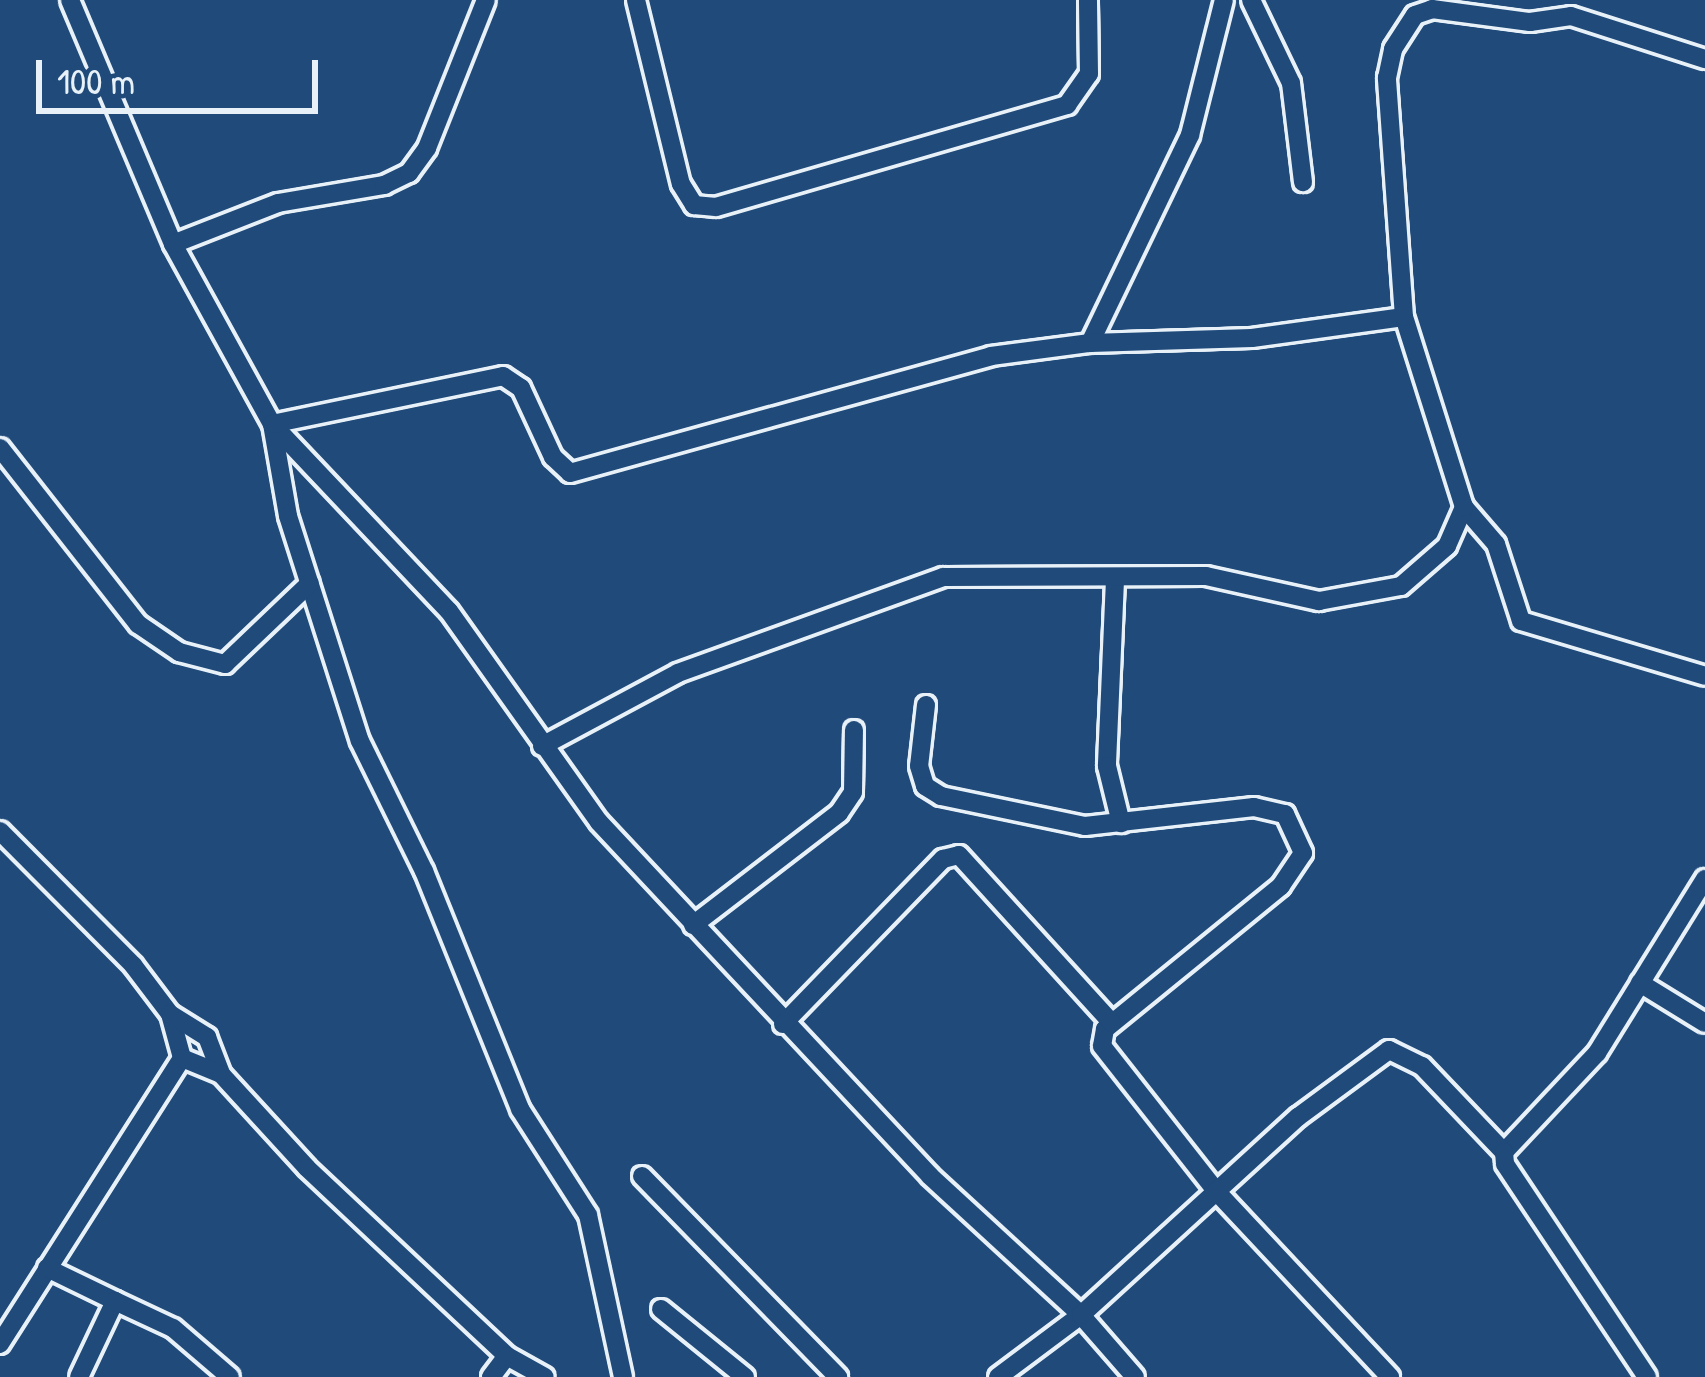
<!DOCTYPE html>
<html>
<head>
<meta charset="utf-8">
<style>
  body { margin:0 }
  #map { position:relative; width:1705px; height:1377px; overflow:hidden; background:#1f4a7a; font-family:"Patrick Hand",sans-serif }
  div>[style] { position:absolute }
  .roads { filter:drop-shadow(3px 0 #e8f1f8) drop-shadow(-3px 0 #e8f1f8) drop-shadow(0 3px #e8f1f8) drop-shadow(0 -3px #e8f1f8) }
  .minor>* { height:18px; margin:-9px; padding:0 9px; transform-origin:9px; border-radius:9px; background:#1f4a7a }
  span { translate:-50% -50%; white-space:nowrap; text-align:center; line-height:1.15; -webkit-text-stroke:9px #1f4a7a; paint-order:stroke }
  .scale { position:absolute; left:36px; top:60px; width:282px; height:54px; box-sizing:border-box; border:6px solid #e8f1f8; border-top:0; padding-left:15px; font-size:36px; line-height:42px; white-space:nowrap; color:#e8f1f8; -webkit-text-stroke:9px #1f4a7a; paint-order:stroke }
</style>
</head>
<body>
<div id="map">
  <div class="roads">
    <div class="minor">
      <i style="left:70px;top:0;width:265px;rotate:67.1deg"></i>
      <i style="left:173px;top:244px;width:205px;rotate:61.2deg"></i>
      <i style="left:272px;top:424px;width:93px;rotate:80.1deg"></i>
      <i style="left:288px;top:516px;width:236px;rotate:72.3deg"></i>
      <i style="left:360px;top:741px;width:145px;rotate:63.8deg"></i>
      <i style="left:424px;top:871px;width:257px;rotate:68deg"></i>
      <i style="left:520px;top:1109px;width:126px;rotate:57.3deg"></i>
      <i style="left:588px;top:1215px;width:166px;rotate:77.8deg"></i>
      <i style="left:636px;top:0;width:189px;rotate:76.3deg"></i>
      <i style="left:681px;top:184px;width:25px;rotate:58deg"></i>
      <i style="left:694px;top:205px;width:22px;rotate:5deg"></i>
      <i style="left:716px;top:207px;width:366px;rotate:-16.2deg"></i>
      <i style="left:1067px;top:105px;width:38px;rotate:-55deg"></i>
      <i style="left:1089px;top:74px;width:74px;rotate:-90.8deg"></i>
      <i style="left:1251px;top:0;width:92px;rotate:64.3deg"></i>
      <i style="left:1291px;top:83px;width:100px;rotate:83.1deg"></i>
      <i style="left:173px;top:244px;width:113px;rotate:-21.3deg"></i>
      <i style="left:278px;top:203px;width:108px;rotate:-9.6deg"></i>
      <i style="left:384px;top:185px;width:28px;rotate:-26deg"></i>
      <i style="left:409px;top:173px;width:31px;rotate:-54deg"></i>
      <i style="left:427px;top:148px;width:159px;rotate:-68.3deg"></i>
      <i style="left:1090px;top:343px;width:231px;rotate:-64.3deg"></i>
      <i style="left:1190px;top:135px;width:139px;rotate:-75.9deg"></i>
      <i style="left:272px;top:424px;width:257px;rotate:46.6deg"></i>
      <i style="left:449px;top:611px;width:259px;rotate:54.6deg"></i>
      <i style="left:599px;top:822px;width:485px;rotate:46.9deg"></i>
      <i style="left:930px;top:1176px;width:205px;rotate:42.6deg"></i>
      <i style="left:1081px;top:1315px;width:82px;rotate:48.9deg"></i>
      <i style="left:272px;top:424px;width:236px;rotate:-11.7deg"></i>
      <i style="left:503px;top:376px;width:22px;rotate:34deg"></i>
      <i style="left:521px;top:388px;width:76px;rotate:65.1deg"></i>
      <i style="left:553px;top:457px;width:23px;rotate:43deg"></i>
      <i style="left:570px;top:473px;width:437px;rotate:-15.5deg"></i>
      <i style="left:991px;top:356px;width:100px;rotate:-7.5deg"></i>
      <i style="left:1090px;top:343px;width:162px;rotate:-1.8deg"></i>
      <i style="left:1252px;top:338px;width:153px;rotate:-7.9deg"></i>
      <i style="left:0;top:448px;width:224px;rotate:51.9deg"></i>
      <i style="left:138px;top:624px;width:50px;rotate:34.3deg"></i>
      <i style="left:179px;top:652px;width:48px;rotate:14.6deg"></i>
      <i style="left:225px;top:664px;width:117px;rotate:-43.6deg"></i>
      <i style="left:1464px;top:507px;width:49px;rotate:49.1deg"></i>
      <i style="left:1496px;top:544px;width:81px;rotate:72deg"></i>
      <i style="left:1521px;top:621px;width:192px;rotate:16.6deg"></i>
      <i style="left:1115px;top:580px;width:186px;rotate:92.5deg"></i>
      <i style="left:1107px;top:766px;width:59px;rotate:76.2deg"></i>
      <i style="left:926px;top:705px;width:61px;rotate:96.5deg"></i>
      <i style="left:919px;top:766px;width:21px;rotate:73deg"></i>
      <i style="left:925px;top:786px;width:19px;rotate:32deg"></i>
      <i style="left:941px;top:796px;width:147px;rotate:11.8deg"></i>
      <i style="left:1085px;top:826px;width:170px;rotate:-6.4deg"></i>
      <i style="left:1254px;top:807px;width:32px;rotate:13deg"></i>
      <i style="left:1285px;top:814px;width:43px;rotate:65.2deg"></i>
      <i style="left:1303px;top:853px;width:40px;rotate:124deg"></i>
      <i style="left:1281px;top:886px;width:227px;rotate:140.9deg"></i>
      <i style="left:1105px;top:1029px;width:17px;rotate:100deg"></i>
      <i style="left:1102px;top:1046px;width:184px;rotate:51.8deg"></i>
      <i style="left:1216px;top:1191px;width:255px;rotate:46.9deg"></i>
      <i style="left:542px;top:746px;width:154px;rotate:-28.2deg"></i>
      <i style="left:678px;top:673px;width:282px;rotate:-19.9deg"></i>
      <i style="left:943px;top:577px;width:263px;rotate:-0.2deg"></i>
      <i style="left:1206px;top:576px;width:116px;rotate:12.5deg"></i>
      <i style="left:1319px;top:601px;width:83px;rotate:-10.4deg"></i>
      <i style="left:1401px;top:586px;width:61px;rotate:-41deg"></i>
      <i style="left:1447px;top:546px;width:43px;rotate:-66.4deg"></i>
      <i style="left:1464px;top:507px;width:199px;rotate:-107.5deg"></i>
      <i style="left:1404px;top:317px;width:240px;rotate:-94.1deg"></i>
      <i style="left:1387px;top:78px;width:30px;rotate:-78deg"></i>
      <i style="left:1393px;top:49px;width:40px;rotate:-57.1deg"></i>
      <i style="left:1415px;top:15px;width:18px;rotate:-19deg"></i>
      <i style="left:1432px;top:9px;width:99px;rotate:7.6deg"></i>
      <i style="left:1530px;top:22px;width:41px;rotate:-8.3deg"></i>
      <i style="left:1571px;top:16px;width:141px;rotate:17.8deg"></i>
      <i style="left:0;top:831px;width:189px;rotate:45.2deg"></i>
      <i style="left:133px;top:965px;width:61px;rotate:52.9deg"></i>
      <i style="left:170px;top:1014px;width:46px;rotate:74.7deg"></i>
      <i style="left:182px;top:1058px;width:339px;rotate:122.5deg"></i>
      <i style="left:693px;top:925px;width:184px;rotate:-37.5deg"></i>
      <i style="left:839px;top:813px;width:25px;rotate:-56deg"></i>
      <i style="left:853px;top:792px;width:62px;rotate:-89.1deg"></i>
      <i style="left:1640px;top:983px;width:76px;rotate:31.6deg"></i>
      <i style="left:170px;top:1014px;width:44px;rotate:31.9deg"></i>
      <i style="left:207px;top:1037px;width:40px;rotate:69deg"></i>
      <i style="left:783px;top:1024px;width:230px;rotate:-45.9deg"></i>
      <i style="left:943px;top:859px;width:16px;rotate:-14deg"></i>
      <i style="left:959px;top:855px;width:227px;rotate:47.7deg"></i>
      <i style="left:182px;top:1058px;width:42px;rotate:22.3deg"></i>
      <i style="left:221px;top:1074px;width:127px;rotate:47.5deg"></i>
      <i style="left:307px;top:1168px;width:274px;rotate:43.2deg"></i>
      <i style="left:1504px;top:1152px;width:136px;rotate:-46.8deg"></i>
      <i style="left:1597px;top:1053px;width:205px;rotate:-58.2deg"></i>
      <i style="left:642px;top:1176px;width:281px;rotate:45.7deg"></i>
      <i style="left:47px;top:1268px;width:76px;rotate:25.9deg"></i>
      <i style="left:115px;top:1301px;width:84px;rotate:115.3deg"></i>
      <i style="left:115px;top:1301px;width:64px;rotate:25deg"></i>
      <i style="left:173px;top:1328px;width:75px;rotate:40.7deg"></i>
      <i style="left:661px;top:1309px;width:108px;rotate:39deg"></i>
      <i style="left:491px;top:1377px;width:26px;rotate:-53deg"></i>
      <i style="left:507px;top:1356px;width:43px;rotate:28.9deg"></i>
      <i style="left:998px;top:1377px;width:104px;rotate:-36.8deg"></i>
      <i style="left:1081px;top:1315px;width:294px;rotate:-42.4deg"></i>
      <i style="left:1298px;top:1117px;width:113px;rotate:-36.4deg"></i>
      <i style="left:1389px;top:1050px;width:37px;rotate:26deg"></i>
      <i style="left:1422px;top:1066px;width:119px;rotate:46.4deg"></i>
      <i style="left:1504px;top:1152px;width:12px;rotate:85deg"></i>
      <i style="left:1505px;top:1164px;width:256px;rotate:56.3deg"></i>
    </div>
  </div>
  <div class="scale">100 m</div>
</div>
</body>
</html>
